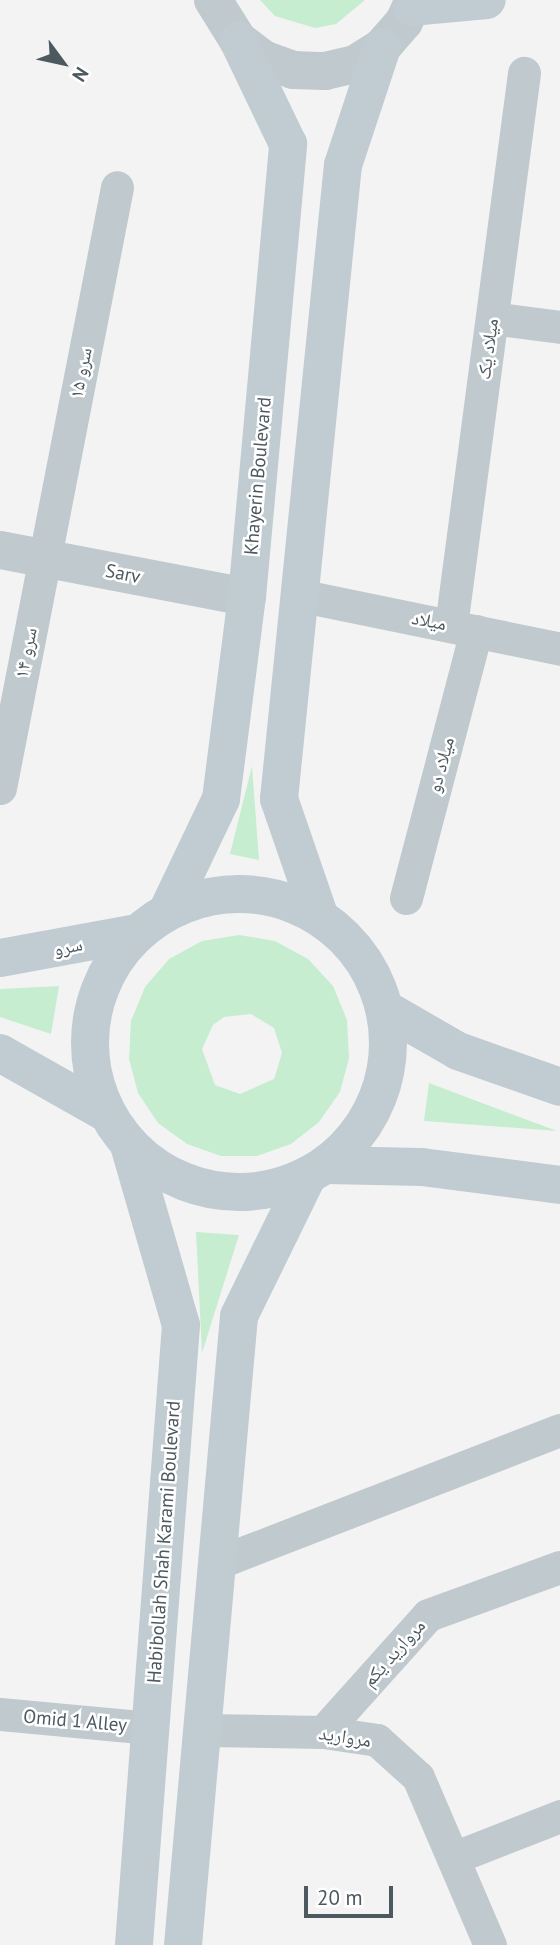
<!DOCTYPE html>
<html>
<head>
<meta charset="utf-8">
<style>
  body { margin:0 }
  #map { position:relative; width:560px; height:1945px; overflow:hidden; background:#f4f3f3; font-family:"PT Sans","Noto Naskh Arabic",sans-serif }
  div>[style] { position:absolute }
  .green>* { inset:0; background:#c6edcf }
  .minor>* { height:33px; margin:-16.5px; padding:0 16.5px; transform-origin:16.5px; border-radius:16.5px; background:#c0c9cd }
  .tertiary>* { height:38px; margin:-19px; padding:0 19px; transform-origin:19px; border-radius:19px; background:#c0c9cd }
  .secondary>* { height:38px; margin:-19px; padding:0 19px; transform-origin:19px; border-radius:19px; background:#c0ccd2 }
  .secondary>.ring { margin:-19px; padding:0; box-sizing:content-box; background:none; border:38px solid #c0ccd2; border-radius:50% }
  span { translate:-50% -50%; white-space:nowrap; text-align:center; line-height:1.15; -webkit-text-stroke:5px #fff; paint-order:stroke }
  .street-label { font-size:19px; color:#4c595e }
  .north { position:absolute; left:28px; top:28px; width:70px; height:70px; -webkit-text-stroke:5px #fff; paint-order:stroke; rotate:123deg; font-size:19px; font-weight:700; line-height:28px; text-align:center; color:#4c595e }
  .north::after { content:''; display:block; margin:auto; width:24px; height:32px; background:#4c595e; clip-path:polygon(50% 0,100% 100%,50% 72%,0 100%) }
  .scale { position:absolute; left:304px; top:1886px; width:89px; height:32px; box-sizing:border-box; border:4px solid #4c595e; border-top:0; padding-left:9px; font-size:21px; line-height:24px; white-space:nowrap; color:#4c595e; -webkit-text-stroke:5px #fff; paint-order:stroke }
</style>
</head>
<body>
<div id="map">
  <div class="green">
    <i style="clip-path:polygon(260px 0,365px 0,336px 24px,315px 28px,275px 16px)"></i>
    <i style="clip-path:polygon(252px 766px,259px 860px,230px 854px)"></i>
    <i style="clip-path:polygon(evenodd,239px 935px,275px 941px,308px 959px,333px 986px,347px 1020px,349px 1058px,340px 1092px,319px 1122px,291px 1144px,257px 1156px,221px 1156px,187px 1144px,158px 1123px,138px 1093px,129px 1059px,131px 1021px,145px 987px,169px 959px,202px 941px,239px 935px,251px 1014px,274px 1028px,282px 1053px,274px 1079px,240px 1094px,215px 1085px,202px 1049px,213px 1025px,224px 1017px,251px 1014px)"></i>
    <i style="clip-path:polygon(59px 986px,51px 1034px,0 1017px,0 989px)"></i>
    <i style="clip-path:polygon(429px 1083px,557px 1131px,424px 1121px)"></i>
    <i style="clip-path:polygon(196px 1232px,239px 1235px,202px 1353px)"></i>
  </div>
  <div class="minor">
    <i style="left:492px;top:318px;width:69px;rotate:7.5deg"></i>
    <i style="left:298px;top:595px;width:268px;rotate:11.6deg"></i>
    <i style="left:451px;top:626px;width:558px;rotate:-82.48deg"></i>
    <i style="left:0;top:788px;width:612px;rotate:-78.98deg"></i>
    <i style="left:406px;top:898px;width:276px;rotate:-75.3deg"></i>
    <i style="left:217px;top:1563px;width:368px;rotate:-21.2deg"></i>
    <i style="left:0;top:1714px;width:151px;rotate:5.3deg"></i>
    <i style="left:202px;top:1730px;width:121px;rotate:0.9deg"></i>
    <i style="left:323px;top:1732px;width:55px;rotate:8.4deg"></i>
    <i style="left:377px;top:1740px;width:55px;rotate:42.1deg"></i>
    <i style="left:418px;top:1777px;width:183px;rotate:66.8deg"></i>
    <i style="left:323px;top:1732px;width:157px;rotate:-48.1deg"></i>
    <i style="left:428px;top:1615px;width:140px;rotate:-20deg"></i>
    <i style="left:453px;top:1858px;width:115px;rotate:-21.4deg"></i>
  </div>
  <div class="tertiary">
    <i style="left:213px;top:0;width:47px;rotate:58deg"></i>
    <i style="left:238px;top:40px;width:31px;rotate:37deg"></i>
    <i style="left:263px;top:59px;width:32px;rotate:20deg"></i>
    <i style="left:293px;top:70px;width:32px;rotate:2deg"></i>
    <i style="left:325px;top:71px;width:31px;rotate:-13deg"></i>
    <i style="left:355px;top:64px;width:32px;rotate:-32deg"></i>
    <i style="left:382px;top:47px;width:33px;rotate:-49deg"></i>
    <i style="left:404px;top:22px;width:24px;rotate:-66deg"></i>
    <i style="left:0;top:550px;width:251px;rotate:10.8deg"></i>
  </div>
  <div class="secondary">
    <i style="left:411px;top:7px;width:76px;rotate:-5.3deg"></i>
    <i class="ring" style="left:90px;top:894px;width:260px;height:260px"></i>
    <i style="left:168px;top:910px;width:123px;rotate:-64.5deg"></i>
    <i style="left:221px;top:799px;width:204px;rotate:-82.7deg"></i>
    <i style="left:247px;top:597px;width:455px;rotate:-84.8deg"></i>
    <i style="left:288px;top:144px;width:115px;rotate:-115.7deg"></i>
    <i style="left:319px;top:915px;width:123px;rotate:-109deg"></i>
    <i style="left:279px;top:799px;width:637px;rotate:-84.24deg"></i>
    <i style="left:343px;top:165px;width:124px;rotate:-71.7deg"></i>
    <i style="left:0;top:958px;width:138px;rotate:-10.4deg"></i>
    <i style="left:385px;top:1009px;width:84px;rotate:29.9deg"></i>
    <i style="left:458px;top:1051px;width:108px;rotate:19.4deg"></i>
    <i style="left:0;top:1053px;width:122px;rotate:29.5deg"></i>
    <i style="left:129px;top:1145px;width:187px;rotate:73.9deg"></i>
    <i style="left:181px;top:1325px;width:622px;rotate:94.34deg"></i>
    <i style="left:326px;top:1165px;width:96px;rotate:1.2deg"></i>
    <i style="left:422px;top:1167px;width:139px;rotate:7.4deg"></i>
    <i style="left:183px;top:1945px;width:631px;rotate:-84.91deg"></i>
    <i style="left:239px;top:1316px;width:157px;rotate:-63.9deg"></i>
  </div>
  <div class="street-label">
    <span style="left:488px;top:349px;rotate:-82deg">میلاد یک</span>
    <span style="left:81px;top:373px;rotate:-79deg">سرو ۱۵</span>
    <span style="left:258px;top:476px;rotate:-85deg">Khayerin Boulevard</span>
    <span style="left:123px;top:574px;rotate:11deg">Sarv</span>
    <span style="left:429px;top:621px;rotate:11deg">میلاد</span>
    <span style="left:26px;top:653px;rotate:-79deg">سرو ۱۴</span>
    <span style="left:441px;top:765px;rotate:-75deg">میلاد دو</span>
    <span style="left:68px;top:947px;rotate:-12deg">سرو</span>
    <span style="left:164px;top:1542px;rotate:-86deg">Habibollah Shah Karami Boulevard</span>
    <span style="left:394px;top:1653px;rotate:-48deg">مروارید یکم</span>
    <span style="left:75px;top:1721px;rotate:5deg">Omid 1 Alley</span>
    <span style="left:345px;top:1737px;rotate:9deg">مروارید</span>
  </div>
  <div class="north">N</div>
  <div class="scale">20 m</div>
</div>
</body>
</html>
